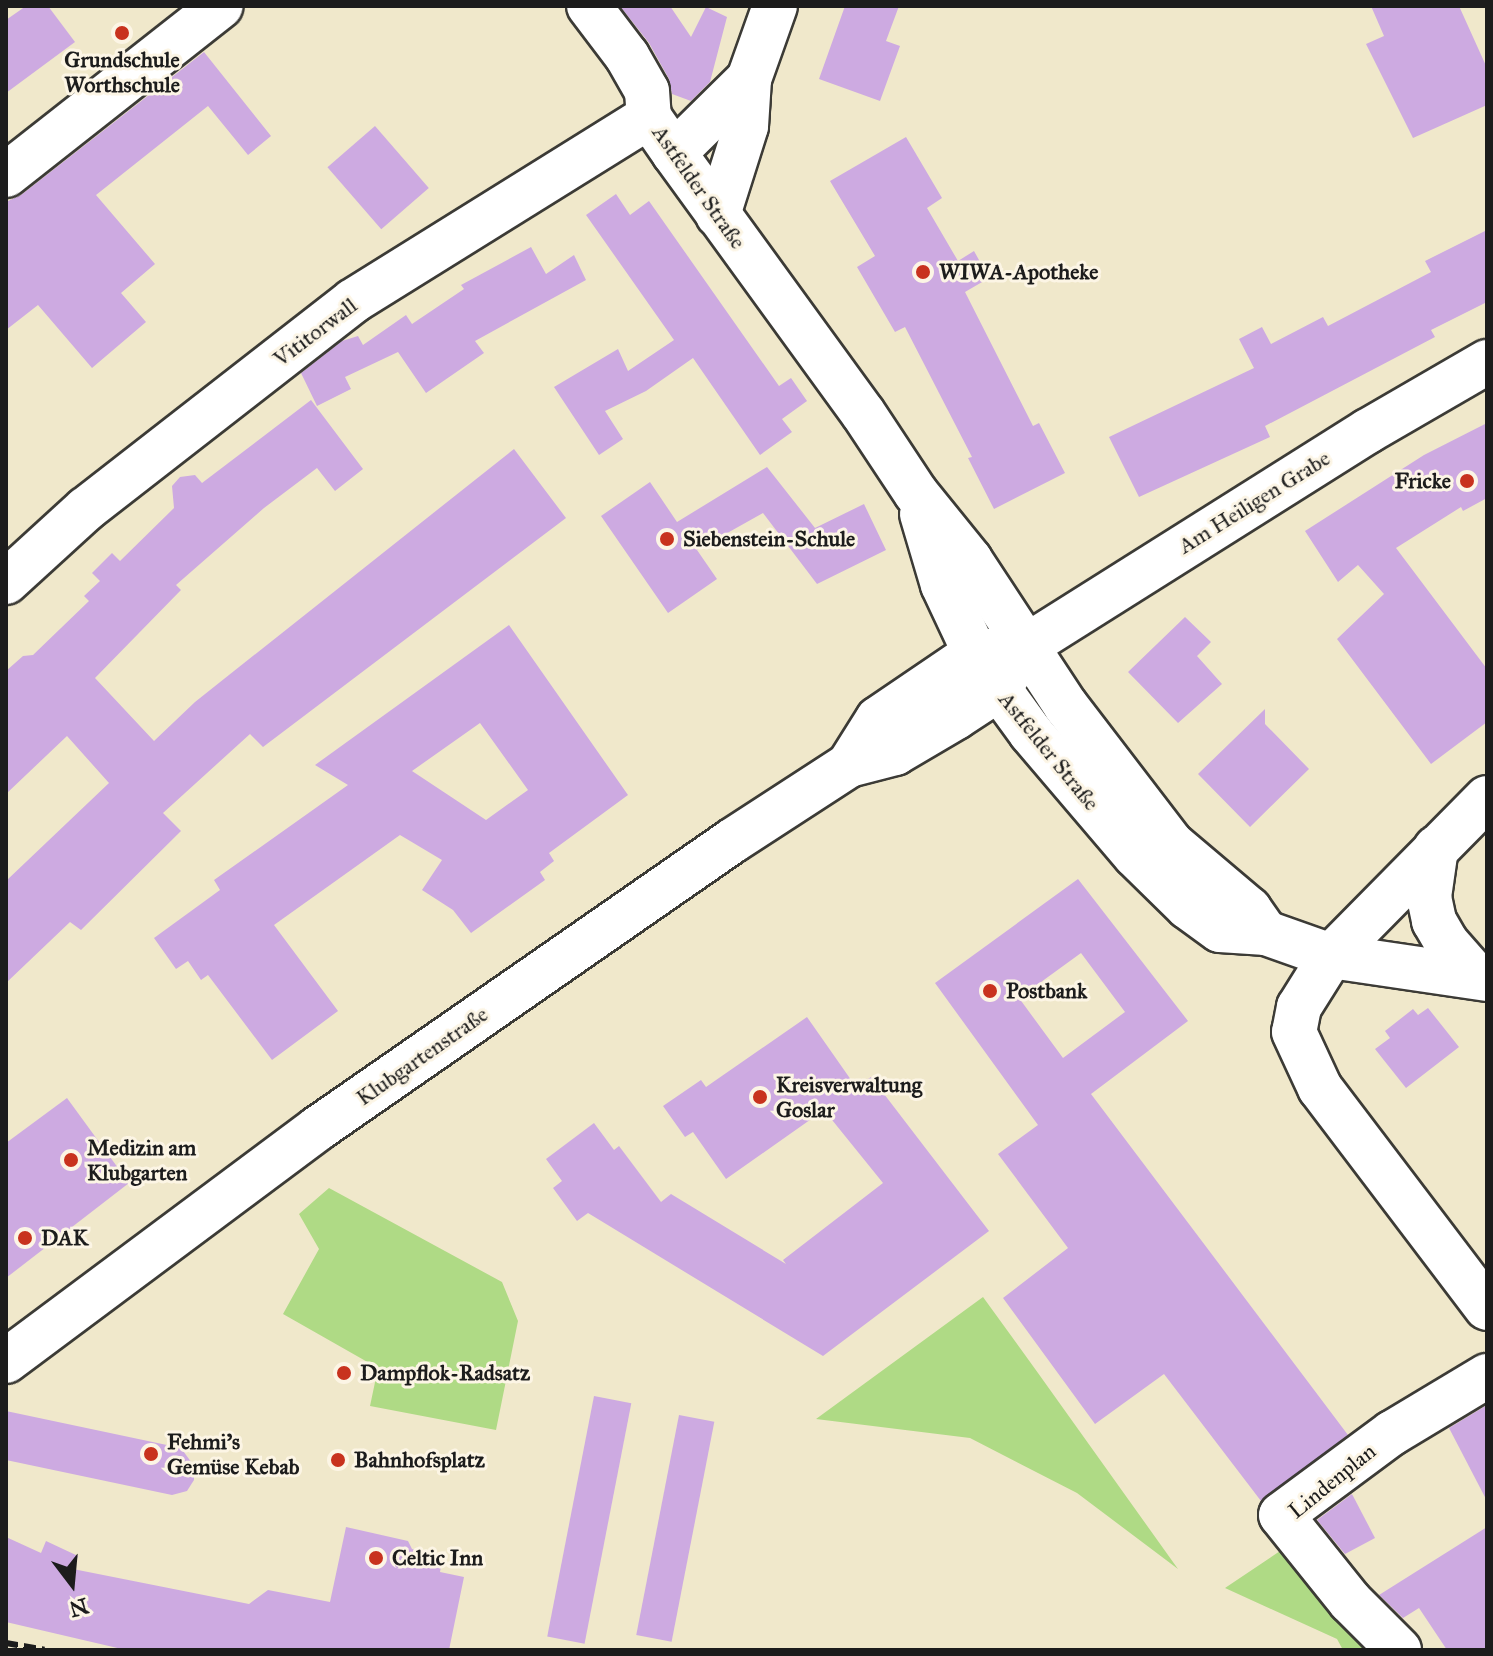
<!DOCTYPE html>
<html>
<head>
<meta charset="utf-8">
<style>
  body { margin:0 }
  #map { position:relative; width:1493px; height:1656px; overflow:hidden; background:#f0e8cb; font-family:"IM FELL Great Primer",serif }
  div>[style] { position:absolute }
  .green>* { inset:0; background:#afda85 }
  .building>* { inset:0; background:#cdaae1; transform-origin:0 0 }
  .roads { filter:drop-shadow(2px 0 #3c3b36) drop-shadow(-2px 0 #3c3b36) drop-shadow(0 2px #3c3b36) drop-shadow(0 -2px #3c3b36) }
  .minor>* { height:44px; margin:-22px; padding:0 22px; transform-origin:22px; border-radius:22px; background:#fff }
  .rail>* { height:6px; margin-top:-3px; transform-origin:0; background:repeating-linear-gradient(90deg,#1c1c1c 0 12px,transparent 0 18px) }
  .dots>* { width:22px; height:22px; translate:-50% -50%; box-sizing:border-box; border:4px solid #fcf5e5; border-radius:50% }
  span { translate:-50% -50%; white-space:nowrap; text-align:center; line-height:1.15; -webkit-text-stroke:6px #fcf5e5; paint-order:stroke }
  .poi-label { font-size:22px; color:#1c1c1c; font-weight:700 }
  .left { translate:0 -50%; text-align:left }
  .right { translate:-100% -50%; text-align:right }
  .street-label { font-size:22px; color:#1c1c1c }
  .frame { position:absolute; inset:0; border:8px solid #1c1c1c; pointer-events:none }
  .north { position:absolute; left:32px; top:1544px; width:80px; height:80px; -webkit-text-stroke:6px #fcf5e5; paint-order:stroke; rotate:164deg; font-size:22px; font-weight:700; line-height:32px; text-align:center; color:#1c1c1c }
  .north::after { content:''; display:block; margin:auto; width:28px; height:36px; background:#1c1c1c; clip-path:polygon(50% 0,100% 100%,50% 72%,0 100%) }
</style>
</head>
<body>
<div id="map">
  <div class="green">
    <i style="clip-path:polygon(329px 1188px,502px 1282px,518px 1321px,496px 1430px,370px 1406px,378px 1368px,283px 1314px,319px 1249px,299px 1214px)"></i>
    <i style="clip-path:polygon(983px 1297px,1038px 1373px,1178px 1569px,1077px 1493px,970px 1438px,816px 1419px)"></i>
    <i style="clip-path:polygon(1295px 1541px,1388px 1650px,1343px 1650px,1337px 1639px,1225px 1588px)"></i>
  </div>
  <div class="building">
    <i style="clip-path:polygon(26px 6px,48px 6px,75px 42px,6px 93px,6px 20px)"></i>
    <i style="clip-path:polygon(620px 6px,670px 6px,691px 37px,706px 7px,727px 17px,710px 82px,691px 101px,672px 94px,669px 79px,649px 43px)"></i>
    <i style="clip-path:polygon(845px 6px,899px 6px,886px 41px,900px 46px,880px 101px,819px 79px)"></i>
    <i style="clip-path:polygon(1371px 6px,1459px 6px,1487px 68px,1487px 105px,1413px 138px,1366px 44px,1384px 36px)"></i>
    <i style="clip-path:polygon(204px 52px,271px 136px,248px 155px,208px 106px,96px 195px,155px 264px,121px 293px,146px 322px,92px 368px,38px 305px,6px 330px,6px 202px,21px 195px)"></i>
    <i style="left:375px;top:126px;width:82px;height:63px;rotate:49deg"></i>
    <i style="clip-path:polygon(906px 137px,942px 198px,927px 208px,958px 261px,974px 251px,989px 278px,965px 292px,1033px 426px,1039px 423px,1065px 473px,994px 509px,968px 458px,972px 457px,905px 327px,895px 332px,857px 267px,875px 256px,830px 181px)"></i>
    <i style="clip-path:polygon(616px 194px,630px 215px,649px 201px,779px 386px,791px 378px,807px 401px,782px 419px,792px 432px,760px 455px,693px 358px,646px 391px,605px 411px,623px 439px,599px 455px,554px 387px,618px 349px,628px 371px,674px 340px,586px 215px)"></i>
    <i style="clip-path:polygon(1487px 230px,1487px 302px,1431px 330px,1435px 337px,1265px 426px,1270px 437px,1139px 497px,1109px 437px,1254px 368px,1239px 339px,1262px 327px,1271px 344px,1323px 317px,1328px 326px,1431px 272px,1425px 261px)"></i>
    <i style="clip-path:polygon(531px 247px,546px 274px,574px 255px,586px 280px,475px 341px,484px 353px,426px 393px,398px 352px,345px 377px,351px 389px,317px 406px,301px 373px,342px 341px,358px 336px,363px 345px,406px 315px,412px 324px,464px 289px,461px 285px)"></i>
    <i style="clip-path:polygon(311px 400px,363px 469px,335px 491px,317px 468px,264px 508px,176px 585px,181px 590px,95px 678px,154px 741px,195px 702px,514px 449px,566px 518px,263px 747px,250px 734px,163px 813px,181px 831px,81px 930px,70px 922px,6px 983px,6px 881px,109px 783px,67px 736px,6px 794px,6px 671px,23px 656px,33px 655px,89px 601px,84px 596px,100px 581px,92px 573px,112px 553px,120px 561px,174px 508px,172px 486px,180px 477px,195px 475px,202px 483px)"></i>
    <i style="clip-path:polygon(1487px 423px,1487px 498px,1463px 511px,1461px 507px,1396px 548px,1487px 669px,1487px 722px,1431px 764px,1337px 639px,1384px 594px,1358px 565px,1338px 582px,1305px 531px,1424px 455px)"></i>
    <i style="clip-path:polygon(767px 467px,815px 528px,864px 504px,886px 550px,817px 584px,763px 513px,697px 550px,717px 579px,668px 613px,601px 516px,650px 482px,677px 522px)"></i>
    <i style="clip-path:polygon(1185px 617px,1211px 642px,1197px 656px,1222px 684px,1178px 723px,1128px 672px)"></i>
    <i style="clip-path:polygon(evenodd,509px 625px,628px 795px,549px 853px,554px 861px,540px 872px,545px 880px,471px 933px,453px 910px,422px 890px,442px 860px,400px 835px,274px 925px,338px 1011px,272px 1060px,208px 975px,201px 980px,188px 961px,176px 969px,154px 938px,220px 890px,214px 880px,348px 785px,315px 765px,509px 625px,480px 723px,528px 790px,486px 820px,412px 771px,480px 723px)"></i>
    <i style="clip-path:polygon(1265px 709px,1265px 724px,1309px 769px,1250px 827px,1198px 774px)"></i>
    <i style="clip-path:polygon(evenodd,1078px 879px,1188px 1021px,1091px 1094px,1348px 1435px,1261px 1501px,1164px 1374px,1095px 1424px,1003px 1298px,1068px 1248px,998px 1154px,1038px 1125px,935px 983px,1078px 879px,1081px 953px,1125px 1012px,1063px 1058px,1019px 998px,1081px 953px)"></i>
    <i style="clip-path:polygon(1428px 1008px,1459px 1047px,1406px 1088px,1375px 1049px,1390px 1038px,1385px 1031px,1413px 1009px,1418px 1015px)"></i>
    <i style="clip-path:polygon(807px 1017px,856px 1087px,871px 1077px,989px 1231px,823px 1356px,588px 1213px,577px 1221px,553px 1188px,562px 1181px,546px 1159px,594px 1123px,614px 1150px,619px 1146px,661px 1202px,671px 1194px,786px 1264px,783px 1260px,883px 1183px,824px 1110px,726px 1179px,693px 1132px,685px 1137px,663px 1106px,701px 1080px,706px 1087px)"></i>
    <i style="clip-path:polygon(67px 1098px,129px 1183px,6px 1278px,6px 1143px)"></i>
    <i style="left:594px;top:1396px;width:38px;height:245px;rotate:11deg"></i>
    <i style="clip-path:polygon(1487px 1405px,1487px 1501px,1449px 1428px)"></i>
    <i style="clip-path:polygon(6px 1411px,181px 1448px,194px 1466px,194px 1480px,187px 1491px,172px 1495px,6px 1460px)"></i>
    <i style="left:679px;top:1415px;width:36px;height:224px;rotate:11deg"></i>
    <i style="clip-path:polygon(1352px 1494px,1375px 1538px,1345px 1554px,1317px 1520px)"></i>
    <i style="clip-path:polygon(346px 1527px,408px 1541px,412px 1549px,443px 1555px,440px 1572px,464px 1577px,449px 1650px,126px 1650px,6px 1622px,6px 1537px,41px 1553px,46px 1541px,78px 1556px,73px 1569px,249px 1604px,268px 1590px,330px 1602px)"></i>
    <i style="clip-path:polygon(1487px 1527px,1487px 1650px,1447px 1650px,1419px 1608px,1403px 1618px,1379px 1595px)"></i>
  </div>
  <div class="roads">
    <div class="minor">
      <i style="left:589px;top:6px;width:63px;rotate:52.8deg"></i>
      <i style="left:627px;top:56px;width:40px;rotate:60.3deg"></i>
      <i style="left:647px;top:91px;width:26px;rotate:86deg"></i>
      <i style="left:649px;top:117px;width:44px;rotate:55.2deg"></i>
      <i style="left:674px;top:153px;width:321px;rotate:54deg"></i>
      <i style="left:863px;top:413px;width:96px;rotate:56.5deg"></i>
      <i style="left:916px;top:493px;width:86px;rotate:51.1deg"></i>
      <i style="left:970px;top:560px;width:175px;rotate:56.7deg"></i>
      <i style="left:1066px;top:706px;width:174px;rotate:52.5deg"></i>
      <i style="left:1172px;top:844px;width:101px;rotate:40.2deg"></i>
      <i style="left:1249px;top:909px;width:29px;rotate:55deg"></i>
      <i style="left:674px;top:153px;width:105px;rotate:-44.6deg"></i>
      <i style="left:6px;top:175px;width:273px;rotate:-38.2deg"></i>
      <i style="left:718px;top:215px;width:93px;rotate:-72.5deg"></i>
      <i style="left:746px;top:126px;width:47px;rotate:-86.3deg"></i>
      <i style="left:749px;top:79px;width:77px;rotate:-70.4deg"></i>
      <i style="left:922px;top:514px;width:74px;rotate:73.5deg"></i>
      <i style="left:943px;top:585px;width:75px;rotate:64.8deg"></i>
      <i style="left:975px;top:653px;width:43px;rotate:56.3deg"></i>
      <i style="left:999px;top:689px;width:54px;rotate:54deg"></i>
      <i style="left:1031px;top:733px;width:160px;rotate:49.6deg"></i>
      <i style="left:1135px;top:855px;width:74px;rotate:44.5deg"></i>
      <i style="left:1188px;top:907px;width:39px;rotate:36deg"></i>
      <i style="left:1220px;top:930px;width:46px;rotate:3.7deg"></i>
      <i style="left:1266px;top:933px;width:69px;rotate:19.5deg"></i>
      <i style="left:1331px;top:956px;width:158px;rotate:8.4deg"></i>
      <i style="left:6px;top:582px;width:108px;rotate:-42.4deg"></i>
      <i style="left:86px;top:509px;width:338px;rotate:-37.9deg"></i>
      <i style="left:353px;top:301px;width:349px;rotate:-31.9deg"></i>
      <i style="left:849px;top:765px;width:54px;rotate:-57.8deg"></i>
      <i style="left:878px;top:719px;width:117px;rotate:-34.2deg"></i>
      <i style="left:975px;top:653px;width:29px;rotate:-8deg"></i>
      <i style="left:1487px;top:798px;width:222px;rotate:134.6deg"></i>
      <i style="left:1331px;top:956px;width:60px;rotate:122.1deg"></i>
      <i style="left:1299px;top:1007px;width:25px;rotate:101deg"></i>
      <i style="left:1294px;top:1032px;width:62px;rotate:65.1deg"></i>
      <i style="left:1320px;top:1088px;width:276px;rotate:52.8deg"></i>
      <i style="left:1436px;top:848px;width:49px;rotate:98.1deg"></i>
      <i style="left:1429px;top:897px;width:25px;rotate:78deg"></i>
      <i style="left:1434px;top:921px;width:24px;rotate:60deg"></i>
      <i style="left:1446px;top:942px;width:44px;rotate:48.7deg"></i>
      <i style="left:6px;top:1361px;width:388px;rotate:-36.7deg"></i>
      <i style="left:317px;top:1129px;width:505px;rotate:-34.76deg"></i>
      <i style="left:732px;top:841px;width:140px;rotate:-33deg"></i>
      <i style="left:849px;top:765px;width:48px;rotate:-14.6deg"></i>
      <i style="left:895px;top:753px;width:71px;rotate:-30.5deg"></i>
      <i style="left:956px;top:717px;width:51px;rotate:-33.1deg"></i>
      <i style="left:999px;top:689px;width:49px;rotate:-58.2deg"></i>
      <i style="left:1025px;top:647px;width:405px;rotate:-32.2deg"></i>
      <i style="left:1368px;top:431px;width:138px;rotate:-30.1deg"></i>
      <i style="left:1399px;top:1650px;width:69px;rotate:-135deg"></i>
      <i style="left:1350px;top:1601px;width:110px;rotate:-128.7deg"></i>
      <i style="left:1281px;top:1515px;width:138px;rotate:-36.5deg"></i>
      <i style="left:1392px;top:1433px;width:111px;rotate:-31deg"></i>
    </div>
  </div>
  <div class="rail">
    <i style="left:6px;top:1643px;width:39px;rotate:10deg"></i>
  </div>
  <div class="dots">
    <i style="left:122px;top:33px;background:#c8321e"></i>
    <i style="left:923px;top:272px;background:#c8321e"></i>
    <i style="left:1467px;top:481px;background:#c8321e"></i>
    <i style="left:667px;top:539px;background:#c8321e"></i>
    <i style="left:990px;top:991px;background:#c8321e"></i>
    <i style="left:760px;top:1097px;background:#c8321e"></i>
    <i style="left:71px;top:1160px;background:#c8321e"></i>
    <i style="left:25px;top:1238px;background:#c8321e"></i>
    <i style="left:344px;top:1373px;background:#c8321e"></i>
    <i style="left:151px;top:1454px;background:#c8321e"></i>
    <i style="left:338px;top:1460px;background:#c8321e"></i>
    <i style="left:376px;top:1558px;background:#c8321e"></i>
  </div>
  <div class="poi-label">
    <span style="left:122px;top:72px">Grundschule<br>Worthschule</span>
    <span class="left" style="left:939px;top:272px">WIWA-Apotheke</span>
    <span class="right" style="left:1451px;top:481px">Fricke</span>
    <span class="left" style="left:683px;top:539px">Siebenstein-Schule</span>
    <span class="left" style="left:1006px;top:991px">Postbank</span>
    <span class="left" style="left:776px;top:1097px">Kreisverwaltung<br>Goslar</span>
    <span class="left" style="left:87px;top:1160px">Medizin am<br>Klubgarten</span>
    <span class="left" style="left:41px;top:1238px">DAK</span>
    <span class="left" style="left:360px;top:1373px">Dampflok-Radsatz</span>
    <span class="left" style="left:167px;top:1454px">Fehmi's<br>Gemüse Kebab</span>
    <span class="left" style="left:354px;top:1460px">Bahnhofsplatz</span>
    <span class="left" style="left:392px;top:1558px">Celtic Inn</span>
  </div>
  <div class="street-label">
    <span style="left:699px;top:187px;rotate:55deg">Astfelder Straße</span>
    <span style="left:315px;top:332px;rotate:-37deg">Vititorwall</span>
    <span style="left:1254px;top:502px;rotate:-32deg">Am Heiligen Grabe</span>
    <span style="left:1049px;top:751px;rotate:51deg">Astfelder Straße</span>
    <span style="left:422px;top:1056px;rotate:-35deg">Klubgartenstraße</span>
    <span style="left:1332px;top:1481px;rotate:-39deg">Lindenplan</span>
  </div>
  <div class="frame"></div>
  <div class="north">N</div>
</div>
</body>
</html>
